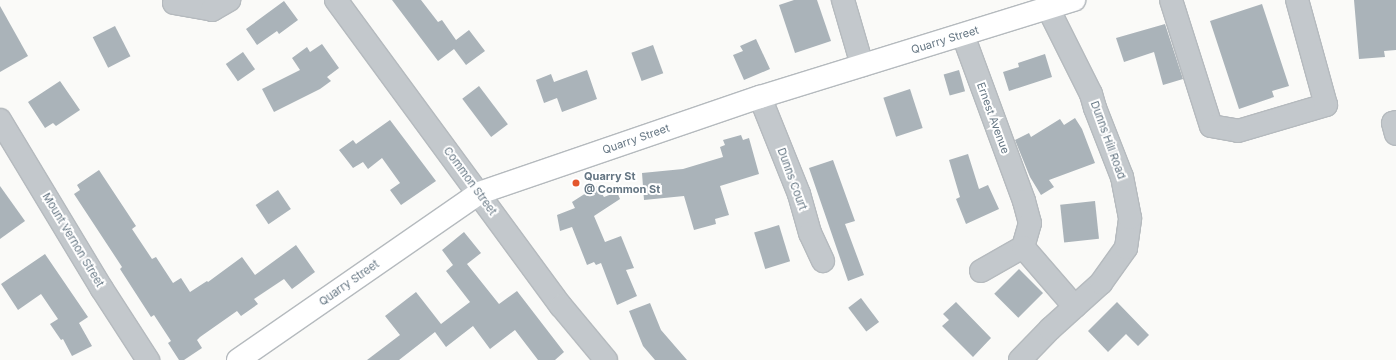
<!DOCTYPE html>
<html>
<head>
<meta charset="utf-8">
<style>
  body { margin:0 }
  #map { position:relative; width:1396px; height:360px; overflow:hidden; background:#fafaf8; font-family:Inter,sans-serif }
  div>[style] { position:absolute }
  .building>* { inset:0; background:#aab3b9; transform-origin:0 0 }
  .roads { filter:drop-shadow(1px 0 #b5babe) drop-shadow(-1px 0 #b5babe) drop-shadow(0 1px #b5babe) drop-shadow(0 -1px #b5babe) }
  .minor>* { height:22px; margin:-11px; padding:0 11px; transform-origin:11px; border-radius:11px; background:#c3c8cc }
  .major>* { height:22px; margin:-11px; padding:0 11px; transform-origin:11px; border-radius:11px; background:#fff }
  .dots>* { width:11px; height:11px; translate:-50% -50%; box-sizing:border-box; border:2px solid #fff; border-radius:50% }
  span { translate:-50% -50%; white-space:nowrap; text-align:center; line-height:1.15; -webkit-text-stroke:4px #fff; paint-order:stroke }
  .street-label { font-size:11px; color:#657683 }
  .poi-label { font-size:11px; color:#657683; font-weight:700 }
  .left { translate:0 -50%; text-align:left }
</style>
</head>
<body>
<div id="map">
  <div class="building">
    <i style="clip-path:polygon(392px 0,421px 0,438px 22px,442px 20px,456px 40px,469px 30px,485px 51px,466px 65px,454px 49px,438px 61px)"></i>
    <i style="clip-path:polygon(794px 0,817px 0,831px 41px,795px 53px,779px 5px)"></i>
    <i style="clip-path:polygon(1354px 0,1396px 0,1396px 50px,1384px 51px,1385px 57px,1359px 59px)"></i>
    <i style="clip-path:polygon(284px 1px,298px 20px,279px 34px,277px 31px,257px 45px,246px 29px)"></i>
    <i style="clip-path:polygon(1262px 4px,1289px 86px,1272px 91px,1274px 97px,1239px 109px,1210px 21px)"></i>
    <i style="clip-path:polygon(0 6px,28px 56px,0 72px)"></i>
    <i style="clip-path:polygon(1165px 24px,1183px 79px,1163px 85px,1154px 52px,1124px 62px,1116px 38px)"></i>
    <i style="left:115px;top:26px;width:34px;height:25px;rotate:63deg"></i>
    <i style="clip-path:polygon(756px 39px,770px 69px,744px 80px,733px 55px,743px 51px,740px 46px)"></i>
    <i style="clip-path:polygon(322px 44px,339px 68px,327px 77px,331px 81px,320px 89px,274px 112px,262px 89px,300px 70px,292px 58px,307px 47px,310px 52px)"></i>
    <i style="left:653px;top:45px;width:30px;height:23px;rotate:70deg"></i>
    <i style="left:243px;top:52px;width:21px;height:21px;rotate:55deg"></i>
    <i style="clip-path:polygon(1045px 54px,1052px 77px,1009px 91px,1003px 72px,1019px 67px,1018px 63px)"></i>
    <i style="clip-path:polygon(587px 70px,597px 99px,562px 112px,557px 98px,544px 103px,536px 80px,551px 74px,554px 82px)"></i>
    <i style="left:959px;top:70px;width:22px;height:16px;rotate:74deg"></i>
    <i style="clip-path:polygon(60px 81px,80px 110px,56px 126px,53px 123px,45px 128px,28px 102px)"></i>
    <i style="left:479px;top:86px;width:48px;height:21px;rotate:53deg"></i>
    <i style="left:910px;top:89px;width:41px;height:28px;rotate:72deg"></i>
    <i style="clip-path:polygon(1075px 118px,1082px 129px,1095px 163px,1049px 180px,1054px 187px,1041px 195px,1030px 177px,1015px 140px,1029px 133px,1031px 137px,1060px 119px,1064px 125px)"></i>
    <i style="clip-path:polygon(390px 120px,436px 181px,401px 205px,390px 190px,400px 183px,382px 158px,368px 169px,363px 162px,353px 168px,339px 150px,353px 140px,356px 144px)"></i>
    <i style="clip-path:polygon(741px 135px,743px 140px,749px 138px,759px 174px,720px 186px,729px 215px,715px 219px,716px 224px,694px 230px,684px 196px,644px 200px,642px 173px,683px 169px,723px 157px,720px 147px,725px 145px,723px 140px)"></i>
    <i style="clip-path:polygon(968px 154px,979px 189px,988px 185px,999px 209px,966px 224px,956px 199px,960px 197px,949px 160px)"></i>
    <i style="clip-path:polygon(833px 160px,855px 221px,845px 224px,864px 275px,848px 281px,809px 168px)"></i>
    <i style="clip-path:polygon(99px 170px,136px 226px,132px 229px,152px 259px,156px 257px,173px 283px,181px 278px,190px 292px,207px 281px,208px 282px,242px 257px,255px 275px,296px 245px,315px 272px,292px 289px,284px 279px,254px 299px,258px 304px,241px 316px,237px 311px,200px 337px,197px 340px,202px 348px,184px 360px,179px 360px,168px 343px,171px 341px,154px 315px,151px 317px,120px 269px,122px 267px,74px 194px,80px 190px,77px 185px)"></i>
    <i style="clip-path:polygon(0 186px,25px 221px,0 239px)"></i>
    <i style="clip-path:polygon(597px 186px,604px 197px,617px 192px,620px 199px,594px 216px,605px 242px,621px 236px,634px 268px,626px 270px,637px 296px,617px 305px,601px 263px,596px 265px,594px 262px,587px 265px,572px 227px,560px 231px,557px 215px,575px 208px,572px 202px)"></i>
    <i style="left:278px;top:190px;width:23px;height:27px;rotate:56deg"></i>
    <i style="left:1095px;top:201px;width:38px;height:35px;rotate:84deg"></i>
    <i style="left:779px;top:225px;width:38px;height:26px;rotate:73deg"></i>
    <i style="clip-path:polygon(464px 232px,481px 253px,467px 264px,499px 304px,517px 291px,564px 352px,555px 360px,538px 360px,515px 330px,490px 349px,473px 326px,446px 347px,435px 332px,399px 360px,367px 360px,400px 335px,385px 316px,416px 292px,441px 324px,470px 302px,446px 271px,453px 265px,442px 250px)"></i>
    <i style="clip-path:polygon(45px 254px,88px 317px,79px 323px,92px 346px,72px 356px,63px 339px,61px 340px,50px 324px,58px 319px,41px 294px,18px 310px,1px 284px)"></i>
    <i style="left:1019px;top:269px;width:34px;height:35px;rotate:45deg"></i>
    <i style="left:861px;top:298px;width:30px;height:16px;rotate:53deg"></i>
    <i style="clip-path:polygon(956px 302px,991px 338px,973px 357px,942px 326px,949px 320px,943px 314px)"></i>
    <i style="clip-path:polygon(1117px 302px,1149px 335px,1138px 346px,1126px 334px,1108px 352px,1088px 331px)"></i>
    <i style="clip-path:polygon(650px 303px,661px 330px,687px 360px,655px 360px,643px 346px,629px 311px)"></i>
  </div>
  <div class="roads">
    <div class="minor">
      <i style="left:336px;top:0;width:380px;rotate:53.7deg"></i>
      <i style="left:561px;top:306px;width:70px;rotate:50.2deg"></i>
      <i style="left:843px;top:0;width:68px;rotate:73.7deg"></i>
      <i style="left:1171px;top:0;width:132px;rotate:72.4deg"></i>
      <i style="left:1211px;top:126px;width:27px;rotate:10deg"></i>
      <i style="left:1238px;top:131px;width:92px;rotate:-16.5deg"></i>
      <i style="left:1326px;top:105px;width:109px;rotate:-105.4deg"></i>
      <i style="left:174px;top:3px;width:39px;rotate:10deg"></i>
      <i style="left:212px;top:10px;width:20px;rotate:-30deg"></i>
      <i style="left:963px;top:35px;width:177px;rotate:69.8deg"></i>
      <i style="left:1024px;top:201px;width:23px;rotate:75deg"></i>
      <i style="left:1030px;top:223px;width:25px;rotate:106deg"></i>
      <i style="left:760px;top:97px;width:105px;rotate:68.1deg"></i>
      <i style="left:799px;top:194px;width:41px;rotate:74.2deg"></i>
      <i style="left:810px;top:233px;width:31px;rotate:65deg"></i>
      <i style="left:0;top:120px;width:197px;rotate:58.9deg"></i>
      <i style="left:102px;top:289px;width:85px;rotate:57.1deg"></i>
      <i style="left:1396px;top:122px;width:3px;rotate:162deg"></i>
      <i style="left:1393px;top:123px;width:11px;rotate:75deg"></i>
      <i style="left:981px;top:271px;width:48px;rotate:-29.7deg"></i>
      <i style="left:1023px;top:247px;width:79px;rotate:49.1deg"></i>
      <i style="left:1020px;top:360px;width:43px;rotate:-45.9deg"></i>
      <i style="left:1050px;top:329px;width:69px;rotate:-42deg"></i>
      <i style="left:1101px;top:283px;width:43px;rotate:-54.5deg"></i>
      <i style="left:1126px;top:248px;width:30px;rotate:-82deg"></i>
      <i style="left:1130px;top:218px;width:42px;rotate:-101deg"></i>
      <i style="left:1122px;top:177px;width:74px;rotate:-111.4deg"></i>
      <i style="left:1095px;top:108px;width:15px;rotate:-106deg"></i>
      <i style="left:1091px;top:94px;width:96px;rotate:-116.6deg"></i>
    </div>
    <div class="major">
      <i style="left:238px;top:360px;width:293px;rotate:-34.7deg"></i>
      <i style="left:479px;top:193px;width:297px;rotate:-18.9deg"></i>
      <i style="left:760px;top:97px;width:329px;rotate:-17.2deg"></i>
    </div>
  </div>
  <div class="dots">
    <i style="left:576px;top:183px;background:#e4572e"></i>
  </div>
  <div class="street-label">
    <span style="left:945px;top:40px;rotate:-17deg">Quarry Street</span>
    <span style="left:993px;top:118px;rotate:70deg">Ernest Avenue</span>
    <span style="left:636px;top:139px;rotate:-19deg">Quarry Street</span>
    <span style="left:1108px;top:140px;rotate:70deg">Dunns Hill Road</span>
    <span style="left:792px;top:179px;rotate:70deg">Dunns Court</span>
    <span style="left:470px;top:181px;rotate:54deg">Common Street</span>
    <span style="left:73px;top:240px;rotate:59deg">Mount Vernon Street</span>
    <span style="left:349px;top:283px;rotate:-35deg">Quarry Street</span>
  </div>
  <div class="poi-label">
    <span class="left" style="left:584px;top:183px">Quarry St<br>@ Common St</span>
  </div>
</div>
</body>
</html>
